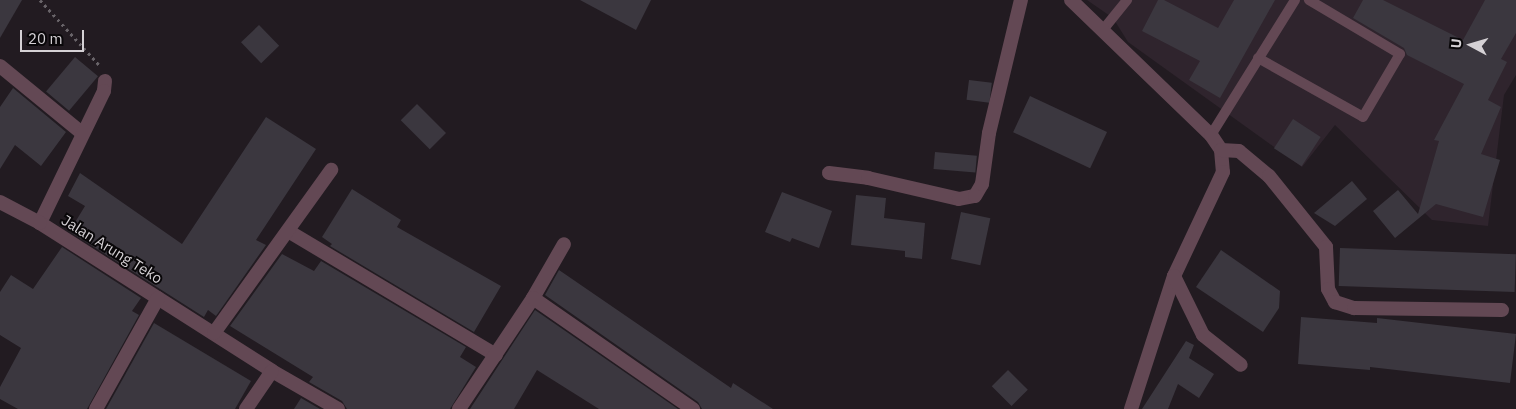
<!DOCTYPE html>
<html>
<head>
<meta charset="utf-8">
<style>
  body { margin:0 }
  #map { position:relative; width:1516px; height:409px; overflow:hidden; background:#221b21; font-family:"IBM Plex Sans",sans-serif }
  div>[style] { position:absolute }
  .built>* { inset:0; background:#2f242d }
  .building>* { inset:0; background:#3b373f; transform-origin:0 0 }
  .path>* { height:3px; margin-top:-1.5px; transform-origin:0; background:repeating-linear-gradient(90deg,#696469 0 2.5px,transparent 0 6.5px) }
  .service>* { height:10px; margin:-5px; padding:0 5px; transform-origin:5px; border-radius:5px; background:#634854 }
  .minor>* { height:14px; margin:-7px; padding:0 7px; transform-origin:7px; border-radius:7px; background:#634854 }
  span { translate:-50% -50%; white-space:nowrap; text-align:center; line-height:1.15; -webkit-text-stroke:4px #090709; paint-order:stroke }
  .street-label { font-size:15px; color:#d5d1d5 }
  .north { position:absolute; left:1446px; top:20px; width:50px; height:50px; -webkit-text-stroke:4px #090709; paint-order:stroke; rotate:276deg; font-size:14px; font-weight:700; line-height:20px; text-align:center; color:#d5d1d5 }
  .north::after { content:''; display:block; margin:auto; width:18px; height:22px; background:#d5d1d5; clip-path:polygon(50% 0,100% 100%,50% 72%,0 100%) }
  .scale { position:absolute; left:20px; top:30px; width:64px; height:22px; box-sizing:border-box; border:2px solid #d5d1d5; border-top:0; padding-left:6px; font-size:15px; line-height:18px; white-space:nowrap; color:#d5d1d5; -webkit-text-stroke:4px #090709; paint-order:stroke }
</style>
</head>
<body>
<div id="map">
  <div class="built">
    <i style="clip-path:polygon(1087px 0,1516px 0,1516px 75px,1504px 95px,1488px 226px,1432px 220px,1335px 125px,1302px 167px,1128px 42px,1113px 18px)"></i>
  </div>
  <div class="building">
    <i style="clip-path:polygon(0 0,22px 0,0 38px)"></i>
    <i style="clip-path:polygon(580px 0,651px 0,636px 30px)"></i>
    <i style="clip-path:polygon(1158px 0,1164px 0,1218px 28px,1234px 0,1275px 0,1220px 98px,1189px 80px,1200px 61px,1142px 31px)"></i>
    <i style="clip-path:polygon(1363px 0,1383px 0,1463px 40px,1485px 0,1516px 0,1516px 33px,1501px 59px,1507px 62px,1488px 100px,1501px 107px,1481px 154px,1500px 160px,1483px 217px,1436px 204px,1395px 238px,1373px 211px,1398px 190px,1418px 214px,1439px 141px,1434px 140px,1464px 84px,1407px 55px,1404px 48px,1353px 18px)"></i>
    <i style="left:259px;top:25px;width:29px;height:25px;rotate:46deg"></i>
    <i style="left:75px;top:57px;width:30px;height:45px;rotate:40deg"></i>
    <i style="left:969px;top:80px;width:23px;height:20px;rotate:7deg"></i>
    <i style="clip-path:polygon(13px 88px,66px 132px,41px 166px,15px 145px,0 169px,0 107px)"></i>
    <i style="left:1030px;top:96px;width:85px;height:40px;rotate:25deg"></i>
    <i style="left:417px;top:104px;width:41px;height:23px;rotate:45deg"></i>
    <i style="clip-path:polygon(266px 117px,316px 149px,256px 240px,266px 245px,216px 316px,208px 310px,204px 317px,72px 233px,71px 229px,85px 206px,68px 196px,80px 173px,182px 244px)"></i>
    <i style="left:1293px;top:119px;width:33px;height:35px;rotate:33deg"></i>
    <i style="left:935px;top:152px;width:42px;height:17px;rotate:5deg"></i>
    <i style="clip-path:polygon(1352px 181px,1367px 199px,1335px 226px,1314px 213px)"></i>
    <i style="clip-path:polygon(352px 189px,401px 220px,397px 227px,501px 286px,474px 332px,330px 246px,332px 244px,322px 237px)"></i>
    <i style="clip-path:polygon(782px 192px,832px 211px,819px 248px,792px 238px,790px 242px,765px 232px)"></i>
    <i style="clip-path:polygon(856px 195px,886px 198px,884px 218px,925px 223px,922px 259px,905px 257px,905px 251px,851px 245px)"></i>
    <i style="left:961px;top:212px;width:30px;height:48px;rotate:12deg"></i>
    <i style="clip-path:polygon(62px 247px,141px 298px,132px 311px,139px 315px,87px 409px,18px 409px,0 399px,0 387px,21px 348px,0 335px,0 292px,11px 275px,33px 289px)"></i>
    <i style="left:1340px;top:248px;width:176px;height:38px;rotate:2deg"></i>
    <i style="clip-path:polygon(1221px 250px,1280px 291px,1279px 308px,1263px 332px,1196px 287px)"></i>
    <i style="clip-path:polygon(282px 254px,314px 271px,321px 261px,466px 347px,460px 357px,476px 367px,450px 409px,347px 409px,342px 401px,309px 382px,313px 377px,230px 326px)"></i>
    <i style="clip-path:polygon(559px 270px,731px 388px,733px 383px,773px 409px,702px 409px,698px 402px,545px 295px)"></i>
    <i style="clip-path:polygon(535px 310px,678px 409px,599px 409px,537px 370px,514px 409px,470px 409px)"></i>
    <i style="clip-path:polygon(1301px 317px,1377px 323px,1377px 318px,1516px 334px,1510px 383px,1370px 367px,1370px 370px,1298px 364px)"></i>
    <i style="clip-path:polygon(154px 323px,251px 381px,235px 409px,106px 409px)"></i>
    <i style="clip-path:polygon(1186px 341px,1194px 345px,1189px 358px,1214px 374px,1199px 398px,1178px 384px,1168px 409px,1142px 409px)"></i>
    <i style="left:1008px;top:370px;width:28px;height:23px;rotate:45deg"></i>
    <i style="clip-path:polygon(301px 398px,320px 409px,294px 409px)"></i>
  </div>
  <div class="path">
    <i style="left:40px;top:0;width:89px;rotate:47.7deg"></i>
  </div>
  <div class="service">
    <i style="left:1102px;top:31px;width:40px;rotate:-51deg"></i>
    <i style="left:1258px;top:58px;width:120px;rotate:29.3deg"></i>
    <i style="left:1363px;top:117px;width:73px;rotate:-59.6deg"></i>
    <i style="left:1400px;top:54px;width:106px;rotate:-149.3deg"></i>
    <i style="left:1211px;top:135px;width:159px;rotate:-58.1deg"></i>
  </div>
  <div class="minor">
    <i style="left:1071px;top:0;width:194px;rotate:44deg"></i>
    <i style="left:1211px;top:135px;width:18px;rotate:56deg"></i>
    <i style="left:1221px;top:150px;width:22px;rotate:85deg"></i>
    <i style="left:1223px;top:172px;width:115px;rotate:115.2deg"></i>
    <i style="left:1174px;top:276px;width:140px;rotate:107.9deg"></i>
    <i style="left:0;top:66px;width:106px;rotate:39.3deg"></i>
    <i style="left:105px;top:81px;width:10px;rotate:96deg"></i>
    <i style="left:104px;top:91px;width:147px;rotate:115.9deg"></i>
    <i style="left:40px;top:223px;width:275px;rotate:32.5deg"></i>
    <i style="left:272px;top:371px;width:76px;rotate:29.9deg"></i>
    <i style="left:1221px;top:150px;width:18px;rotate:3deg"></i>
    <i style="left:1239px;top:151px;width:39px;rotate:40deg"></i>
    <i style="left:1269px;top:176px;width:91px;rotate:51.2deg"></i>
    <i style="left:1326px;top:247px;width:42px;rotate:87.3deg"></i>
    <i style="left:1328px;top:289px;width:15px;rotate:62deg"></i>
    <i style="left:1335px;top:302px;width:20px;rotate:18deg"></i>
    <i style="left:1354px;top:308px;width:148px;rotate:0.8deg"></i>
    <i style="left:829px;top:173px;width:39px;rotate:7deg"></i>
    <i style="left:868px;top:178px;width:93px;rotate:13deg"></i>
    <i style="left:959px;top:199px;width:16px;rotate:-11deg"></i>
    <i style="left:975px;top:196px;width:14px;rotate:-60deg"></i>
    <i style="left:982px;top:184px;width:51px;rotate:-82.2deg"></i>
    <i style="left:989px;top:133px;width:137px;rotate:-76.5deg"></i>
    <i style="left:0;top:202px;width:45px;rotate:27.7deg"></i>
    <i style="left:288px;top:231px;width:242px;rotate:30.8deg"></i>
    <i style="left:1174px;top:276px;width:66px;rotate:63.8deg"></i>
    <i style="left:1203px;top:335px;width:48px;rotate:38.3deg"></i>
    <i style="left:533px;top:298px;width:62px;rotate:-60.1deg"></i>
    <i style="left:214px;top:333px;width:201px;rotate:-54.3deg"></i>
    <i style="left:96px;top:409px;width:127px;rotate:-60.8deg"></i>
    <i style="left:246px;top:409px;width:46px;rotate:-55.6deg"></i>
    <i style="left:459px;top:409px;width:133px;rotate:-56.3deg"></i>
    <i style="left:533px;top:298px;width:195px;rotate:34.8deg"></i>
  </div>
  <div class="street-label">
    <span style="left:112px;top:249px;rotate:32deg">Jalan Arung Teko</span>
  </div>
  <div class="north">U</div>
  <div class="scale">20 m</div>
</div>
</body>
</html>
